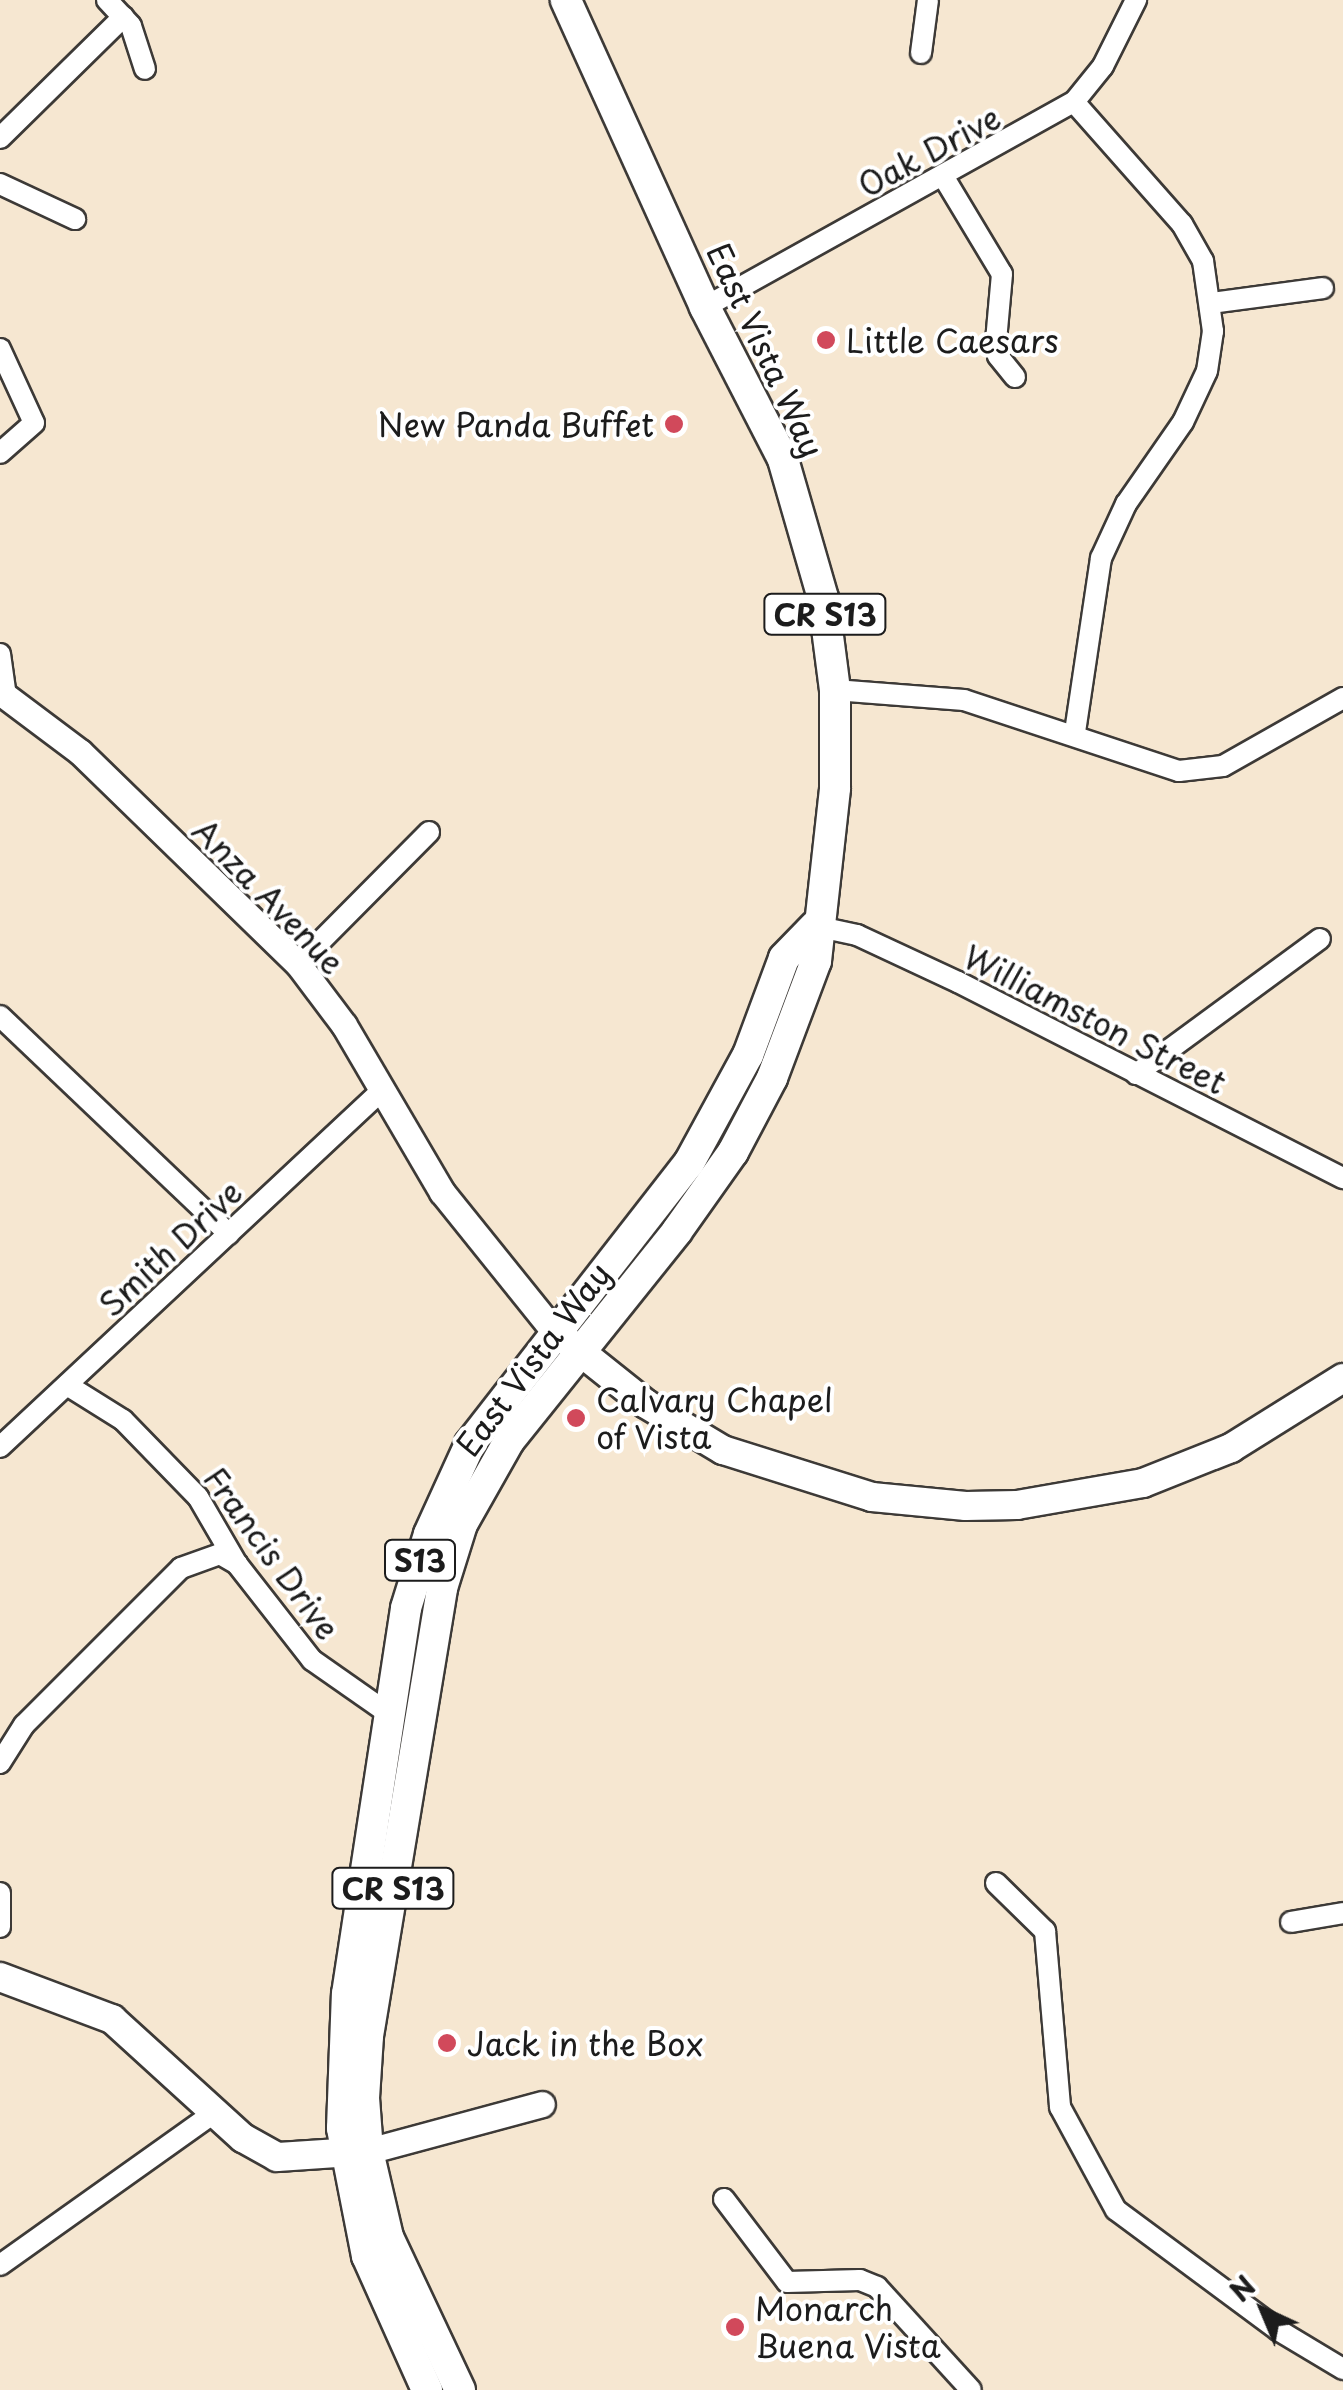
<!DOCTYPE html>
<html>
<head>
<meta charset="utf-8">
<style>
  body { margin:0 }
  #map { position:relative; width:1343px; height:2390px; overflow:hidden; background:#f6e7d1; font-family:"Playpen Sans",sans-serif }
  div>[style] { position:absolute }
  .roads { filter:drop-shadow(2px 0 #3d3a37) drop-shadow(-2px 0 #3d3a37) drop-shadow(0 2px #3d3a37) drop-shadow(0 -2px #3d3a37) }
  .minor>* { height:20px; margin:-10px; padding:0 10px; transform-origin:10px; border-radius:10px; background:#fff }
  .tertiary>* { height:25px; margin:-12.5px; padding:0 12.5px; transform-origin:12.5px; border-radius:12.5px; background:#fff }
  .secondary>* { height:28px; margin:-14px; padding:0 14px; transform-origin:14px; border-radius:14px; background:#fff }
  .primary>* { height:30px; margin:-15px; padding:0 15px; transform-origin:15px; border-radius:15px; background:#fff }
  .dots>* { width:28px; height:28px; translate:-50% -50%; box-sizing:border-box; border:5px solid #fff; border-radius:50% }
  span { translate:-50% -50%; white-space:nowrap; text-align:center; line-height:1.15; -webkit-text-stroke:8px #fff; paint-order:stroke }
  .shield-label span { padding:2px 8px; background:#fff; border:2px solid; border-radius:8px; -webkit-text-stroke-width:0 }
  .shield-label { font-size:30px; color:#1c1c1c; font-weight:700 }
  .street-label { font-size:32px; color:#1c1c1c }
  .poi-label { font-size:32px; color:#1c1c1c }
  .left { translate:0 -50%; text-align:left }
  .right { translate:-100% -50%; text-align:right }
  .north { position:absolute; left:1213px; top:2260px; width:100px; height:100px; -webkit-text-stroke:8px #fff; paint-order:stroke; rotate:316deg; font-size:28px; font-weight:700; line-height:40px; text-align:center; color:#1c1c1c }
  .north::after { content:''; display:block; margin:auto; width:35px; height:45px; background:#1c1c1c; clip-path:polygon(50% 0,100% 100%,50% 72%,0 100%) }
</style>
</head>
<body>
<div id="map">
  <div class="roads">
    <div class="minor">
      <i style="left:107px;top:0;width:35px;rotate:47deg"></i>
      <i style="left:131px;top:26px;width:45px;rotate:72deg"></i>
      <i style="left:921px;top:53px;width:53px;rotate:-82.5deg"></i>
      <i style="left:1074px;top:102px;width:163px;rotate:48.5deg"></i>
      <i style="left:1182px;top:224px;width:43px;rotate:60.4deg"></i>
      <i style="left:1203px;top:261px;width:71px;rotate:81.9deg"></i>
      <i style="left:1213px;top:331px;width:40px;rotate:98.5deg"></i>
      <i style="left:1207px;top:371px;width:56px;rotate:115.2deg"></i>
      <i style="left:1183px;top:422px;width:100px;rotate:124.8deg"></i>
      <i style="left:1126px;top:504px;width:60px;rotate:114.8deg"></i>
      <i style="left:1101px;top:558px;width:176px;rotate:98.5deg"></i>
      <i style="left:0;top:138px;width:173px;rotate:-44.5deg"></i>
      <i style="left:943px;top:176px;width:114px;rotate:59deg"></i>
      <i style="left:1002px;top:274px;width:67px;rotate:95.1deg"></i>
      <i style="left:996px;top:341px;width:15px;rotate:82deg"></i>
      <i style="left:998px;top:356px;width:27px;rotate:51deg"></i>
      <i style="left:0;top:184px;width:83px;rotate:25deg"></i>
      <i style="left:1211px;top:303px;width:113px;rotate:-7.6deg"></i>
      <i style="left:705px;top:307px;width:422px;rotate:-29.1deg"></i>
      <i style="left:1074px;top:102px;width:46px;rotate:-51.1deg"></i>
      <i style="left:1103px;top:66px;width:74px;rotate:-63.4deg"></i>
      <i style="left:0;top:349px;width:81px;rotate:65.3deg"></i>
      <i style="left:34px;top:423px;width:45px;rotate:138.6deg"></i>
      <i style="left:0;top:654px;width:37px;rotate:82deg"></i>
      <i style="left:835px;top:690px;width:129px;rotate:4.4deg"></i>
      <i style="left:964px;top:700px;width:226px;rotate:18.3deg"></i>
      <i style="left:1179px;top:771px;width:44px;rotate:-6.5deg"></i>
      <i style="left:1223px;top:766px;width:138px;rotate:-29.5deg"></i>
      <i style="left:815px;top:926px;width:43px;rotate:12.1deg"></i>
      <i style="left:857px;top:935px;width:111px;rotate:25deg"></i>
      <i style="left:958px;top:982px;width:432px;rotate:27deg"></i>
      <i style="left:298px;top:964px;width:186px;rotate:-45.2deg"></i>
      <i style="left:0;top:1016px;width:316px;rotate:43.6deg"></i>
      <i style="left:1136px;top:1074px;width:228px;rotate:-36.3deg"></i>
      <i style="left:67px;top:1385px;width:66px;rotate:32deg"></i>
      <i style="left:123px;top:1420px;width:107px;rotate:45.8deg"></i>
      <i style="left:198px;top:1497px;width:78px;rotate:59.8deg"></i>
      <i style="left:237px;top:1564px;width:122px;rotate:52deg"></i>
      <i style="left:312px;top:1660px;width:94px;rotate:35deg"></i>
      <i style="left:0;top:1447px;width:519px;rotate:-43.05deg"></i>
      <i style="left:0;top:1763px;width:45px;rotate:-57.7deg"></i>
      <i style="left:24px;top:1725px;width:222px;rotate:-45deg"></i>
      <i style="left:181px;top:1568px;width:41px;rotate:-19.7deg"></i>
      <i style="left:220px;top:1554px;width:20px;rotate:30deg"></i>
      <i style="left:996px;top:1883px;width:69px;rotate:44.4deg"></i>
      <i style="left:1045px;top:1931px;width:177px;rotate:85.1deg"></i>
      <i style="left:1060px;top:2107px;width:117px;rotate:61.5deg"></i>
      <i style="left:1116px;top:2210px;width:202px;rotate:36.5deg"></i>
      <i style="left:1278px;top:2330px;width:76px;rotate:31deg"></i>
      <i style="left:0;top:1893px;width:34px;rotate:90deg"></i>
      <i style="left:1291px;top:1922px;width:53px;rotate:-9.8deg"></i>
      <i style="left:724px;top:2199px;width:104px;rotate:52.8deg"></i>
      <i style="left:787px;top:2282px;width:73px;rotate:-1.6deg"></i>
      <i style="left:860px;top:2280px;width:18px;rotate:22deg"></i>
      <i style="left:877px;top:2287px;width:139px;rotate:47.6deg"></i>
      <i style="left:0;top:2265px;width:262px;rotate:-35.4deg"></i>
    </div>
    <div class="tertiary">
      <i style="left:0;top:692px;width:100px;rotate:36.9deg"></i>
      <i style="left:80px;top:752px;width:304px;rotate:44.2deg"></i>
      <i style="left:298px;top:964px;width:76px;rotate:53deg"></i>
      <i style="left:344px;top:1025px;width:194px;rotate:59.6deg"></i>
      <i style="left:442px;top:1192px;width:177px;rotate:51.2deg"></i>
      <i style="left:368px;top:2151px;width:180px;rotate:-15.1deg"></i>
    </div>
    <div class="secondary">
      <i style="left:562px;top:1337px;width:107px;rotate:38.6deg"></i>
      <i style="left:646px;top:1404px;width:90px;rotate:30.9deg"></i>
      <i style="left:723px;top:1450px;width:156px;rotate:17.5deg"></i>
      <i style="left:872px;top:1497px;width:94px;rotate:5.5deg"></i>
      <i style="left:966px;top:1506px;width:51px;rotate:-1.1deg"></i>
      <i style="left:1017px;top:1505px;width:128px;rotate:-9.9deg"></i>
      <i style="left:1143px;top:1483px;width:95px;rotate:-21.7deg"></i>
      <i style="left:1231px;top:1448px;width:132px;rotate:-32deg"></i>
      <i style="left:0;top:1977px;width:120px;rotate:20.6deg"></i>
      <i style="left:112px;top:2019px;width:177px;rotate:42.3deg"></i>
      <i style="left:243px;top:2138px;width:39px;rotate:29deg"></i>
      <i style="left:277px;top:2157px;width:90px;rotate:-3.8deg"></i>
    </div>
    <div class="primary">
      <i style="left:427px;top:2390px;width:147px;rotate:-114.1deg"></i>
      <i style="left:367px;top:2256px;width:130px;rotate:-101.1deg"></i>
      <i style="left:342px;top:2128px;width:134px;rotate:-87.9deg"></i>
      <i style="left:347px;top:1994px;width:390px;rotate:-81.3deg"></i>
      <i style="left:406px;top:1608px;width:77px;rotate:-72.7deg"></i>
      <i style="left:429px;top:1534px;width:99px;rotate:-65.5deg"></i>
      <i style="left:470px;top:1444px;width:356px;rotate:-52.1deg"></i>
      <i style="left:689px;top:1163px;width:123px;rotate:-61.4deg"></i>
      <i style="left:748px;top:1055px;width:103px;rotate:-69.6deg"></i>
      <i style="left:784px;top:958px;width:45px;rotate:-45.9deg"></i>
      <i style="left:460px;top:2390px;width:169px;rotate:-115.2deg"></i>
      <i style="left:388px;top:2237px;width:88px;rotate:-103.1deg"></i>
      <i style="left:368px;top:2151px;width:53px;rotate:-94.3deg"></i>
      <i style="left:364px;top:2098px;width:62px;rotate:-86.3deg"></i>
      <i style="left:368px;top:2036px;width:454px;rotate:-80.6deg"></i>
      <i style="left:442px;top:1588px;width:67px;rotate:-72.6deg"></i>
      <i style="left:462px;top:1524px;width:95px;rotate:-60.5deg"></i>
      <i style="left:509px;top:1441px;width:269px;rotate:-51.3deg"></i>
      <i style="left:677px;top:1231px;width:97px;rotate:-54.7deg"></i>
      <i style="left:733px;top:1152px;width:84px;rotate:-62.2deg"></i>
      <i style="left:772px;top:1078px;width:125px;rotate:-69.4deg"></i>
      <i style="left:816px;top:961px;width:174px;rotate:-83.7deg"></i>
      <i style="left:835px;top:788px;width:98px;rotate:-90deg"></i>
      <i style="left:835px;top:690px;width:93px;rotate:-97.4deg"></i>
      <i style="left:823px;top:598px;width:145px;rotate:-106.1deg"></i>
      <i style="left:783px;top:459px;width:171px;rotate:-117.2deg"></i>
      <i style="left:705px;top:307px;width:337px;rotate:-114.4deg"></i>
    </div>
  </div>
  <div class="dots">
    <i style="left:826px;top:340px;background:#d1495b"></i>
    <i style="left:674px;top:424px;background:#d1495b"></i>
    <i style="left:576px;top:1418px;background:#d1495b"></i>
    <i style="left:447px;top:2043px;background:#d1495b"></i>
    <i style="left:735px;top:2327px;background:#d1495b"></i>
  </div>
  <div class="shield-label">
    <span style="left:825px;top:614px">CR S13</span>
    <span style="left:420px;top:1560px">S13</span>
    <span style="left:393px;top:1888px">CR S13</span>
  </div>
  <div class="street-label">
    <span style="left:929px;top:151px;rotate:-28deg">Oak Drive</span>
    <span style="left:766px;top:350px;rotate:65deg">East Vista Way</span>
    <span style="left:269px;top:896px;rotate:46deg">Anza Avenue</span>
    <span style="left:1095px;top:1019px;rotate:27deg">Williamston Street</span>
    <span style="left:170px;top:1248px;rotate:-43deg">Smith Drive</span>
    <span style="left:533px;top:1359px;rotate:-53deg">East Vista Way</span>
    <span style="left:272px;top:1553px;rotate:54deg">Francis Drive</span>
  </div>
  <div class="poi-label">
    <span class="left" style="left:846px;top:340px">Little Caesars</span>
    <span class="right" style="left:654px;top:424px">New Panda Buffet</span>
    <span class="left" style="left:596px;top:1418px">Calvary Chapel<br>of Vista</span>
    <span class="left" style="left:467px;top:2043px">Jack in the Box</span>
    <span class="left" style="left:755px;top:2327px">Monarch<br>Buena Vista</span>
  </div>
  <div class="north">N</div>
</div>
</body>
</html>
